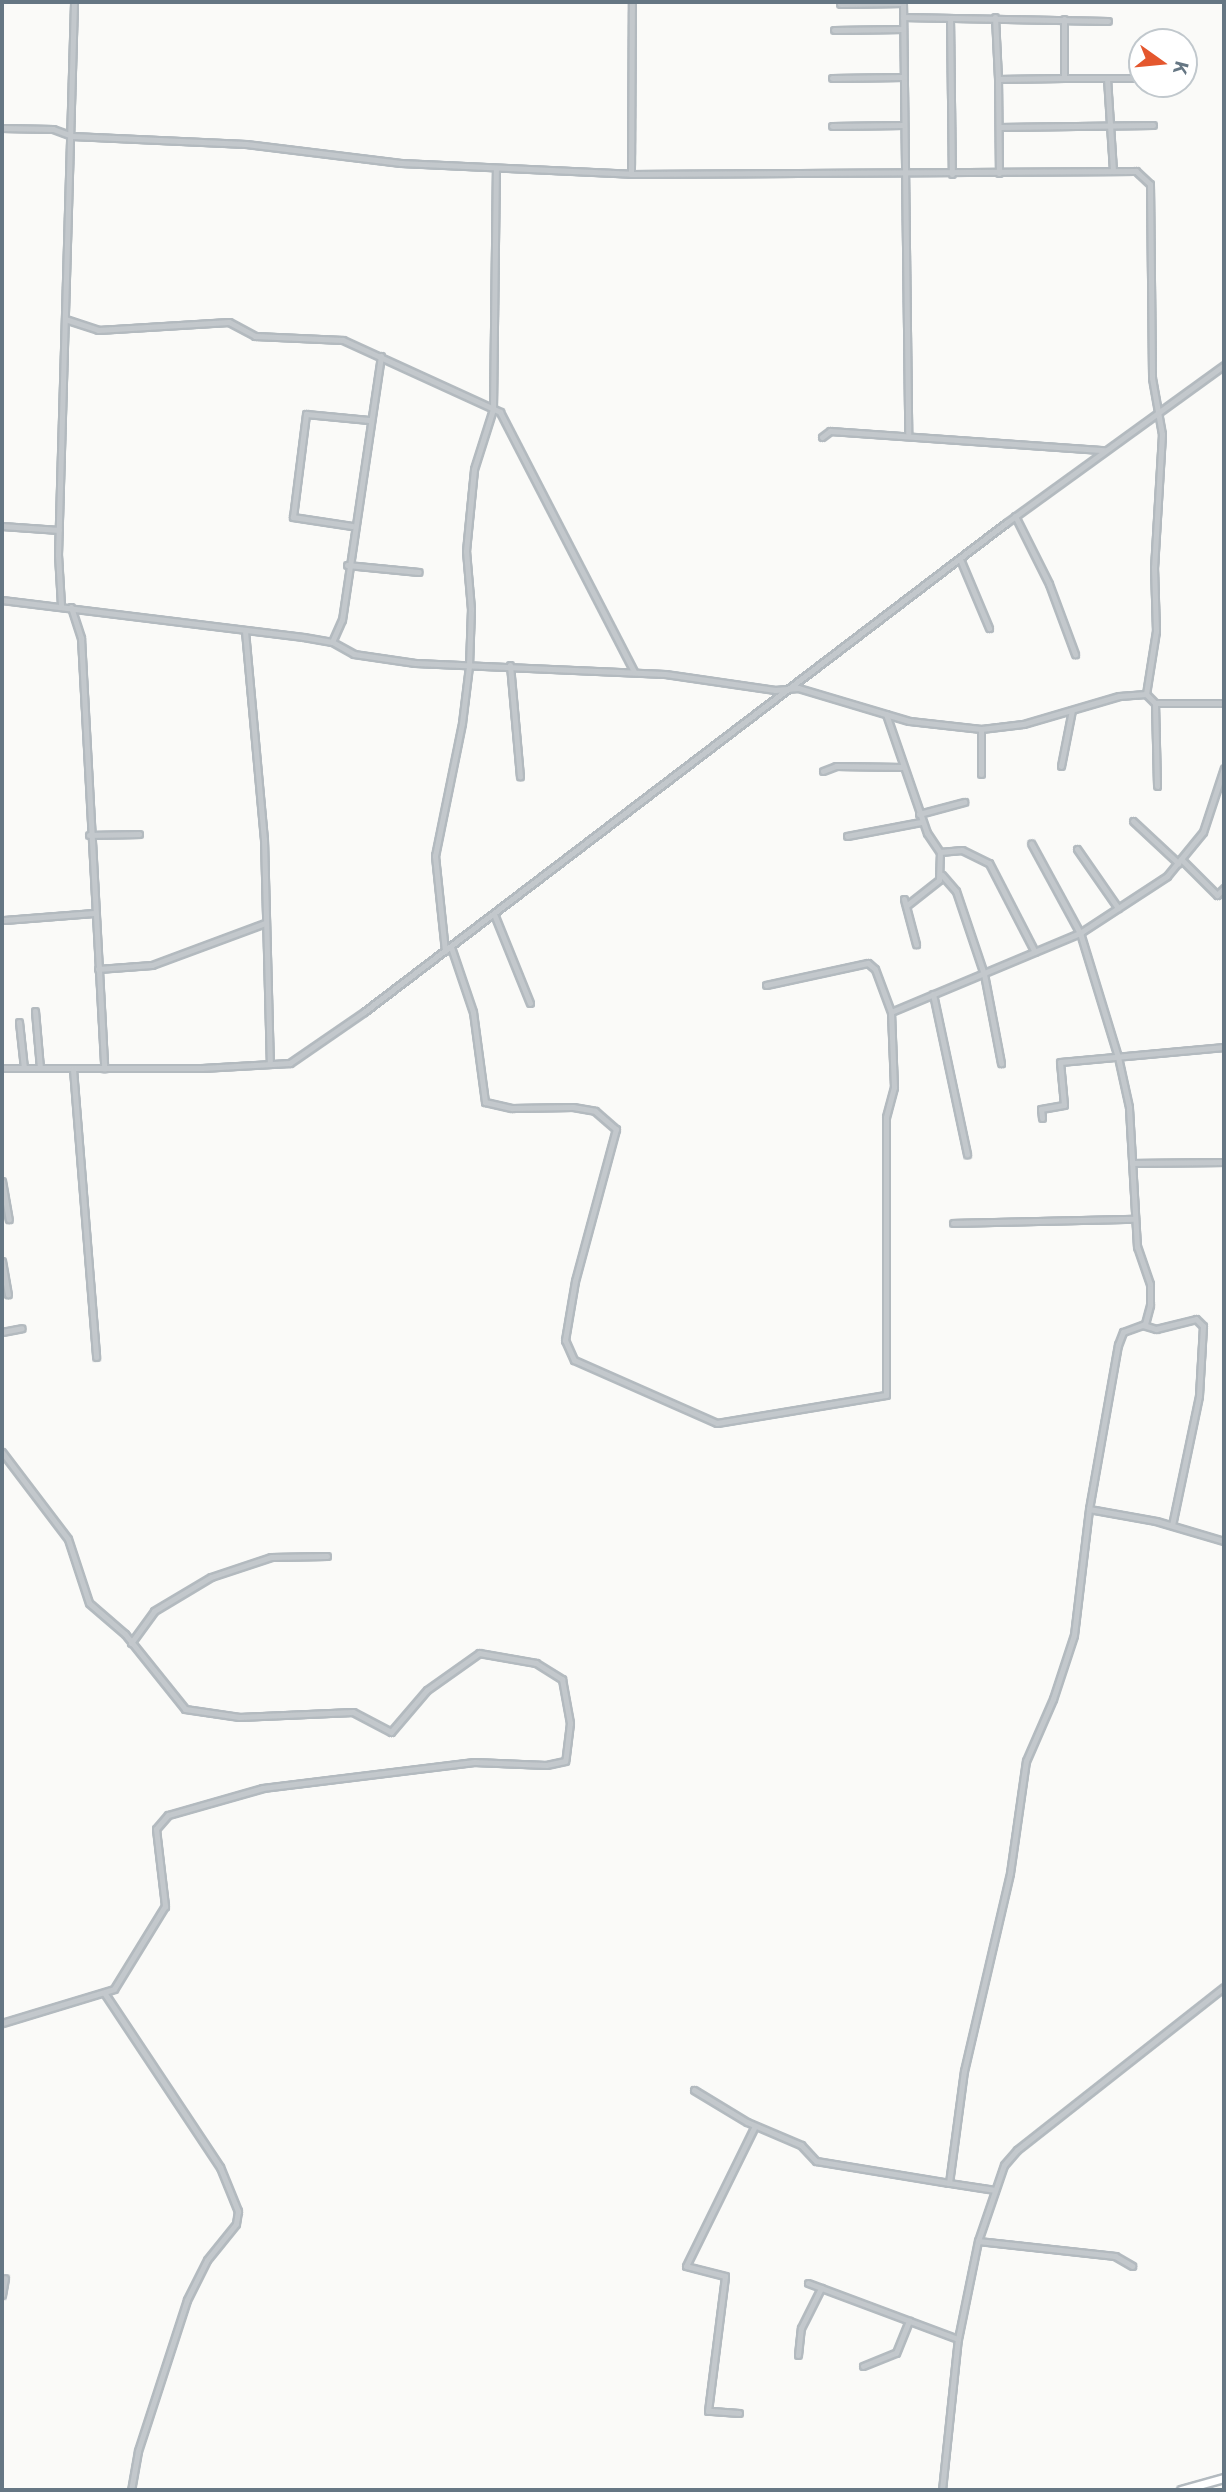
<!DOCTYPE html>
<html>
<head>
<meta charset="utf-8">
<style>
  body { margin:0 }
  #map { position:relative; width:1226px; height:2492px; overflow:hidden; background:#fafaf8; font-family:"IBM Plex Sans",sans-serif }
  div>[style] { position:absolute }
  .roads { filter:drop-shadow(2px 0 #b3babf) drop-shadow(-2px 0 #b3babf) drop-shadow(0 2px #b3babf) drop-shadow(0 -2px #b3babf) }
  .street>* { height:5px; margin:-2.5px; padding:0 2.5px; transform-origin:2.5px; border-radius:2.5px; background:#c3c8cc }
  .secondary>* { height:7px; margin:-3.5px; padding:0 3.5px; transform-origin:3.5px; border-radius:3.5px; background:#fff }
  span { translate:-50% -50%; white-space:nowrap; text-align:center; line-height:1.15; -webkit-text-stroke:7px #fff; paint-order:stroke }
  .frame { position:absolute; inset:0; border:4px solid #657683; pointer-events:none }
  .north { position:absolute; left:1128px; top:28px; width:70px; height:70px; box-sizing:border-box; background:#fff; border:2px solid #c1c8cd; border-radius:50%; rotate:105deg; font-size:19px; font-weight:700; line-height:28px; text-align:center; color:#657683 }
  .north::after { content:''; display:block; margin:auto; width:24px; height:32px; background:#e4572e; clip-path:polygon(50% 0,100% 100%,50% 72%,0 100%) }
</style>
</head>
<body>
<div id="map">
  <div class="roads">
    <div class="street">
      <i style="left:903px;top:2px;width:434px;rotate:89.3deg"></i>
      <i style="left:840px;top:4px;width:63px;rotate:-0.9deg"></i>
      <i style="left:903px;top:17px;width:205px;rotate:1.1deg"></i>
      <i style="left:995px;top:17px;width:62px;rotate:87.2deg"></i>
      <i style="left:998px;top:79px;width:66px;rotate:-0.9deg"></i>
      <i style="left:1064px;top:78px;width:59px;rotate:-90deg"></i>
      <i style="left:950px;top:18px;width:156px;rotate:89.3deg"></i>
      <i style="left:834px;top:30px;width:69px;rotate:-0.8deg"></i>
      <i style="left:832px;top:78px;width:71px;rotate:-0.8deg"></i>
      <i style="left:1064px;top:78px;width:43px"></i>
      <i style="left:1107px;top:78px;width:93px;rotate:86.3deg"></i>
      <i style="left:1107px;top:78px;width:35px"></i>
      <i style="left:998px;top:79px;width:94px;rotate:89.4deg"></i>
      <i style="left:832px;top:126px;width:71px;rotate:-0.8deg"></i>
      <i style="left:999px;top:127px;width:154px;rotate:-0.7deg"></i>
      <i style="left:2px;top:128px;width:51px;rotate:1.1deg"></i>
      <i style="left:53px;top:129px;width:20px;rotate:20deg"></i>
      <i style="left:72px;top:136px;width:174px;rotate:2.6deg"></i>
      <i style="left:246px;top:144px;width:156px;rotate:7deg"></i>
      <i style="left:401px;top:163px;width:230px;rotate:2.7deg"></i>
      <i style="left:631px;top:174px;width:505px;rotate:-0.34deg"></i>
      <i style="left:1136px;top:171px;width:19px;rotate:43deg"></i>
      <i style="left:1150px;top:184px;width:194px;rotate:89.4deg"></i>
      <i style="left:1152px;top:378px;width:57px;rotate:79.9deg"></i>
      <i style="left:1162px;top:434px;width:133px;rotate:93.4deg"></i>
      <i style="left:1154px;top:567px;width:64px;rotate:88.2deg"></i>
      <i style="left:1156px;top:631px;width:64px;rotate:99deg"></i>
      <i style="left:1146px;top:694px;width:27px;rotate:176deg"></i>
      <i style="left:1119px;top:696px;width:100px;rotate:163.7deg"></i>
      <i style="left:1023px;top:724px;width:42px;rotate:173.2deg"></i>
      <i style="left:981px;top:729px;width:72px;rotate:-173.7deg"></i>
      <i style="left:909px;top:721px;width:116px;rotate:-163.4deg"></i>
      <i style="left:798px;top:688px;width:23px;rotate:175deg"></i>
      <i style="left:775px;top:690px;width:111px;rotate:-171.7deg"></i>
      <i style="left:665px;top:674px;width:250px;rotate:-177.5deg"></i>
      <i style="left:415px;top:663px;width:62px;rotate:-171.6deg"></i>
      <i style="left:354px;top:654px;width:25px;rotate:-151deg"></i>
      <i style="left:332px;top:642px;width:29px;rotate:-170deg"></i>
      <i style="left:303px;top:637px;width:303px;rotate:-173deg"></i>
      <i style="left:631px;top:174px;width:172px;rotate:-89.7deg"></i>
      <i style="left:65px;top:319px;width:35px;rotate:18deg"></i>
      <i style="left:98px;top:330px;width:131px;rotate:-3.5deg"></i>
      <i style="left:229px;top:322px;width:30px;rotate:28deg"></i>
      <i style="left:255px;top:336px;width:88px;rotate:2.6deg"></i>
      <i style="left:343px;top:340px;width:173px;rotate:24.6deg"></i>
      <i style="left:500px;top:412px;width:292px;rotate:62.7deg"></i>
      <i style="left:822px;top:437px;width:10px;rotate:-37deg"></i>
      <i style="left:830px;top:431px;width:275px;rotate:4deg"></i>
      <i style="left:1015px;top:516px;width:76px;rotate:63.4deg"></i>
      <i style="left:1049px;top:584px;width:75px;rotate:69.6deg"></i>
      <i style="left:2px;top:526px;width:57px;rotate:4deg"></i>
      <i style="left:352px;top:526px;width:60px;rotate:-171.3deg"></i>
      <i style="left:293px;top:517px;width:104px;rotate:-82.8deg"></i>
      <i style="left:306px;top:414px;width:63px;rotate:5.4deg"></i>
      <i style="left:960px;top:559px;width:75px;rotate:67.2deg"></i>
      <i style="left:347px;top:565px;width:72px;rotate:5.6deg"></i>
      <i style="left:61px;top:605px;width:50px;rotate:-93.4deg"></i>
      <i style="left:58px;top:555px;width:553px;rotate:-88.34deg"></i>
      <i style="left:71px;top:607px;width:33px;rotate:72deg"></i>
      <i style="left:81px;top:638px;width:431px;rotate:86.9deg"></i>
      <i style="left:245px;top:631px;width:209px;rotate:84.8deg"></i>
      <i style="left:264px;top:839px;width:225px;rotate:88.5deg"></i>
      <i style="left:332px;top:642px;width:24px;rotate:-66deg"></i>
      <i style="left:342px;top:620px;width:267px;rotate:-81.6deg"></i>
      <i style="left:510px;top:665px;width:112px;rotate:84.9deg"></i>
      <i style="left:1146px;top:694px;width:13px;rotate:45deg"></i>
      <i style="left:1155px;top:703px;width:69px"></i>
      <i style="left:1155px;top:703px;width:83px;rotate:88.6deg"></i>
      <i style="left:886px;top:714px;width:126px;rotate:71deg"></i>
      <i style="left:927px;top:833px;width:23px;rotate:56deg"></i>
      <i style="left:940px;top:852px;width:22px;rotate:-5deg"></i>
      <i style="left:962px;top:850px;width:30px;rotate:26deg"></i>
      <i style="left:989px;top:863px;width:100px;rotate:62.7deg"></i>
      <i style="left:1061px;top:766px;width:57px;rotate:-78.9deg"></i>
      <i style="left:823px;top:771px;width:14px;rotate:-21deg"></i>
      <i style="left:836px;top:766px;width:66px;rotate:0.9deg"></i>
      <i style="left:981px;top:774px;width:45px;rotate:-90deg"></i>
      <i style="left:919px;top:814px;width:47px;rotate:-14.9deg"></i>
      <i style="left:1133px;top:821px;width:62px;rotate:43deg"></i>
      <i style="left:89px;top:835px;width:50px;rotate:-1.1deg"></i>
      <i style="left:847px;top:836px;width:75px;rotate:-10.7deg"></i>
      <i style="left:1077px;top:849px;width:72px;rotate:55.2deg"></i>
      <i style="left:1181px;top:859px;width:51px;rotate:45deg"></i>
      <i style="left:1217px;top:895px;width:10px;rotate:-45deg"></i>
      <i style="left:942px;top:875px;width:21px;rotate:49deg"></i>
      <i style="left:956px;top:891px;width:88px;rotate:71.4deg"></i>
      <i style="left:984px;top:974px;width:91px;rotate:79.2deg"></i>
      <i style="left:904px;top:899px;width:47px;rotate:75.1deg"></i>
      <i style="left:906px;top:906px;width:42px;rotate:-38.2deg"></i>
      <i style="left:939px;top:880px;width:28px;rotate:-88deg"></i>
      <i style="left:494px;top:914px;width:96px;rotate:68deg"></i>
      <i style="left:4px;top:920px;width:90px;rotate:-4.4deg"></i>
      <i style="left:451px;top:947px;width:69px;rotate:71.3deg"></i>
      <i style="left:473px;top:1012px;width:91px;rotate:82.4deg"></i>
      <i style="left:485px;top:1102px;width:28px;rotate:13deg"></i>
      <i style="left:512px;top:1108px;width:61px;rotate:-0.9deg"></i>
      <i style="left:573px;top:1107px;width:22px;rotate:10deg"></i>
      <i style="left:595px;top:1111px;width:28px;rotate:41deg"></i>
      <i style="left:616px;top:1129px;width:157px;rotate:105.1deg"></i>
      <i style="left:575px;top:1281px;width:60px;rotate:99.6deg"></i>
      <i style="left:565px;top:1340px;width:22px;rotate:66deg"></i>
      <i style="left:574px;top:1360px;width:156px;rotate:23.8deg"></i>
      <i style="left:717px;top:1423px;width:171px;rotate:-9.4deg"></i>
      <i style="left:886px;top:1395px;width:278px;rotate:-90deg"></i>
      <i style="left:886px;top:1117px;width:31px;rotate:-75deg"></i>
      <i style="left:894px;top:1087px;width:75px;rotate:-92.3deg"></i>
      <i style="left:891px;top:1012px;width:205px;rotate:-22.7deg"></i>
      <i style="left:1080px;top:933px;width:104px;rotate:-33.2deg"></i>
      <i style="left:1167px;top:876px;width:57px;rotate:-50.7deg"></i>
      <i style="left:1203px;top:832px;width:67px;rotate:-71.8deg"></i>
      <i style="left:445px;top:951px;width:96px;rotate:-96deg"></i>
      <i style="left:435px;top:856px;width:136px;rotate:-78.5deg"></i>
      <i style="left:462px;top:723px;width:57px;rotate:-83deg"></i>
      <i style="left:469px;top:666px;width:57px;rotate:-88deg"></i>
      <i style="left:471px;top:609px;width:58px;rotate:-94.9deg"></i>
      <i style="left:466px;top:551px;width:82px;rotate:-84.4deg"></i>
      <i style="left:474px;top:469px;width:63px;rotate:-72.4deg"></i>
      <i style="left:493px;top:409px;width:241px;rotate:-89.3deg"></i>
      <i style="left:98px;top:969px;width:54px;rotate:-4.2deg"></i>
      <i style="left:152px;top:965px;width:121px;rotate:-20.4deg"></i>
      <i style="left:766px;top:985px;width:104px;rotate:-12.2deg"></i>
      <i style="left:868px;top:963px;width:9px;rotate:41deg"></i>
      <i style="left:875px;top:969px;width:46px;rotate:69.6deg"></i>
      <i style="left:933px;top:994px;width:164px;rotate:78deg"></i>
      <i style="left:35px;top:1011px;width:57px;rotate:85deg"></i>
      <i style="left:19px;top:1022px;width:46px;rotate:83.8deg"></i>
      <i style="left:2px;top:1068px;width:200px"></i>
      <i style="left:202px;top:1068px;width:88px;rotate:-3.3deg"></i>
      <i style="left:290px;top:1063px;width:90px;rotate:-34.6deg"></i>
      <i style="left:364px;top:1012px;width:807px;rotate:-37.3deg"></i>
      <i style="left:1006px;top:523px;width:269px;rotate:-35.9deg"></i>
      <i style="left:73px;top:1069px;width:289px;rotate:85.4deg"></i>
      <i style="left:1042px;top:1118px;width:9px;rotate:-96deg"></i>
      <i style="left:1041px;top:1109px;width:23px;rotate:-10deg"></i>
      <i style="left:1064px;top:1105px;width:43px;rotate:-95.3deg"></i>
      <i style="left:1060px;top:1062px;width:165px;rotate:-5.2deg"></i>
      <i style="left:1132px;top:1163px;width:92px;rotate:-0.6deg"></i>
      <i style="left:2px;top:1181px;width:39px;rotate:80deg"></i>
      <i style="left:953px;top:1223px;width:180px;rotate:-1.3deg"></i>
      <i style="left:2px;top:1261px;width:34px;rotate:80deg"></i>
      <i style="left:1143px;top:1325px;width:14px;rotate:17deg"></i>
      <i style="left:1156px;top:1329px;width:41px;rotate:-14deg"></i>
      <i style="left:1196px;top:1319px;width:10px;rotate:45deg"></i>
      <i style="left:1203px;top:1326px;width:70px;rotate:93.3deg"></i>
      <i style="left:1199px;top:1396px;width:132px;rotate:101.8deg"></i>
      <i style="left:2px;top:1332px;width:20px;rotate:-11deg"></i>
      <i style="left:2px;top:1452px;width:109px;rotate:52.8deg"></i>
      <i style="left:68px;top:1539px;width:67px;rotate:71.8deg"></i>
      <i style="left:89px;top:1603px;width:48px;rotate:40.7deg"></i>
      <i style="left:125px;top:1634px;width:96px;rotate:51.3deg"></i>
      <i style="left:185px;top:1709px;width:55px;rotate:8.4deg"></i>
      <i style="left:239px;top:1717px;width:114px;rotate:-2.5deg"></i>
      <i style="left:353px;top:1712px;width:43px;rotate:27.8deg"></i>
      <i style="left:391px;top:1732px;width:55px;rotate:-49.4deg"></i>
      <i style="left:427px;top:1690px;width:64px;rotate:-35.4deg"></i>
      <i style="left:479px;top:1653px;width:58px;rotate:10deg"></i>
      <i style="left:536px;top:1663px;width:31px;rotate:32deg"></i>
      <i style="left:562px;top:1679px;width:45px;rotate:79.7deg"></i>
      <i style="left:570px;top:1723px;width:38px;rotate:97deg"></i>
      <i style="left:565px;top:1761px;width:19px;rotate:168deg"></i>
      <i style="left:546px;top:1765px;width:72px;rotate:-177.6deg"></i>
      <i style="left:474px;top:1762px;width:213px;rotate:173deg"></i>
      <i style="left:263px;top:1788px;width:99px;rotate:164.1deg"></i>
      <i style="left:168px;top:1815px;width:18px;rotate:131deg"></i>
      <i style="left:156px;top:1829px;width:78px;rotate:83.3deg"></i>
      <i style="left:165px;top:1906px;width:97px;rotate:121.6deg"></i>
      <i style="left:114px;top:1989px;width:117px;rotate:163.1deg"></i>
      <i style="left:1089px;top:1509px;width:68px;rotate:10.2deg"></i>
      <i style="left:1156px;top:1521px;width:71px;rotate:16.4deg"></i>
      <i style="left:131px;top:1643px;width:39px;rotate:-54deg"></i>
      <i style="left:154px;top:1611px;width:66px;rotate:-30.8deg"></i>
      <i style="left:211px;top:1577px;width:63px;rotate:-18.4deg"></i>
      <i style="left:271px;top:1557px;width:56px;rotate:-1deg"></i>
      <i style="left:105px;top:1994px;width:208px;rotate:56.4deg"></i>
      <i style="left:220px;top:2167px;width:48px;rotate:67.8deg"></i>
      <i style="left:238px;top:2211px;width:13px;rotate:99deg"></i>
      <i style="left:236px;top:2224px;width:46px;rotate:128.9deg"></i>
      <i style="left:207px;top:2260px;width:45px;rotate:116.6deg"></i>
      <i style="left:187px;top:2300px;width:159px;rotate:108deg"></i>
      <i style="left:138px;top:2451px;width:40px;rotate:100deg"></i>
      <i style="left:694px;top:2090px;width:62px;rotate:31.1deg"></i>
      <i style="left:747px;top:2122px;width:59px;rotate:23.1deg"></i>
      <i style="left:801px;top:2145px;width:22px;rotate:47deg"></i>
      <i style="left:816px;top:2161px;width:135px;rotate:9.4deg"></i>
      <i style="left:995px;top:2190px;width:47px;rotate:-171.3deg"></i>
      <i style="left:949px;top:2183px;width:113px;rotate:-82.4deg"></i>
      <i style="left:964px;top:2071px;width:203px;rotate:-76.9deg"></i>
      <i style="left:1010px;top:1873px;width:113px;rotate:-81.9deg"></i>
      <i style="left:1026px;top:1761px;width:68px;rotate:-66.5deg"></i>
      <i style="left:1053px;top:1699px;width:67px;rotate:-71.8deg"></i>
      <i style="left:1074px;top:1635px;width:127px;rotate:-83.2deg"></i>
      <i style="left:1089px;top:1509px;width:167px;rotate:-80deg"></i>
      <i style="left:1118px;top:1345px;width:14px;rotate:-69deg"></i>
      <i style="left:1123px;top:1332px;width:23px;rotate:-20deg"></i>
      <i style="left:1145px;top:1324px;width:20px;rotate:-75deg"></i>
      <i style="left:1150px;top:1305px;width:21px;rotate:-90deg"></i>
      <i style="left:1150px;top:1284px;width:39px;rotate:-109deg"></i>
      <i style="left:1137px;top:1247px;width:140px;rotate:-93.3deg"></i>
      <i style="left:1129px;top:1107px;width:51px;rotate:-102.4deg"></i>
      <i style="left:1118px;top:1057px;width:130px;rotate:-107deg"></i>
      <i style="left:1080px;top:933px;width:102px;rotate:-118.6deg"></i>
      <i style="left:978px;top:2241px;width:138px;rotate:6.2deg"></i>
      <i style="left:1115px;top:2256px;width:20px;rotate:30deg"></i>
      <i style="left:808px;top:2283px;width:160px;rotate:20.5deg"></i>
      <i style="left:2px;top:2295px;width:17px;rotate:-80deg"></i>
      <i style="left:798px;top:2355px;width:27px;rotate:-84deg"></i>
      <i style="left:801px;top:2328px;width:45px;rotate:-63.4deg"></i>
      <i style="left:863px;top:2366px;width:35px;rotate:-22deg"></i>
      <i style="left:896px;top:2353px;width:35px;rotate:-68deg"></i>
      <i style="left:739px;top:2413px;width:31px;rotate:-176deg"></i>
      <i style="left:708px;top:2411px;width:136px;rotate:-82.8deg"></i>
      <i style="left:725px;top:2276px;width:40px;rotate:-165.6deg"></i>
      <i style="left:686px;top:2266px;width:156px;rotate:-63.8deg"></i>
      <i style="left:942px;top:2490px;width:152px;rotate:-84deg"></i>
      <i style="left:958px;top:2339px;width:100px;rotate:-78.5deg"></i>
      <i style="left:978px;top:2241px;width:80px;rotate:-71.1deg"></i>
      <i style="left:1004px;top:2165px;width:20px;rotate:-49deg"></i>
      <i style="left:1017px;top:2150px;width:263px;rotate:-38.2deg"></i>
    </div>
    <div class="secondary">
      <i style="left:1181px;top:2490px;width:45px;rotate:-15.6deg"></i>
    </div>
  </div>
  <div class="frame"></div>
  <div class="north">K</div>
</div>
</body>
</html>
